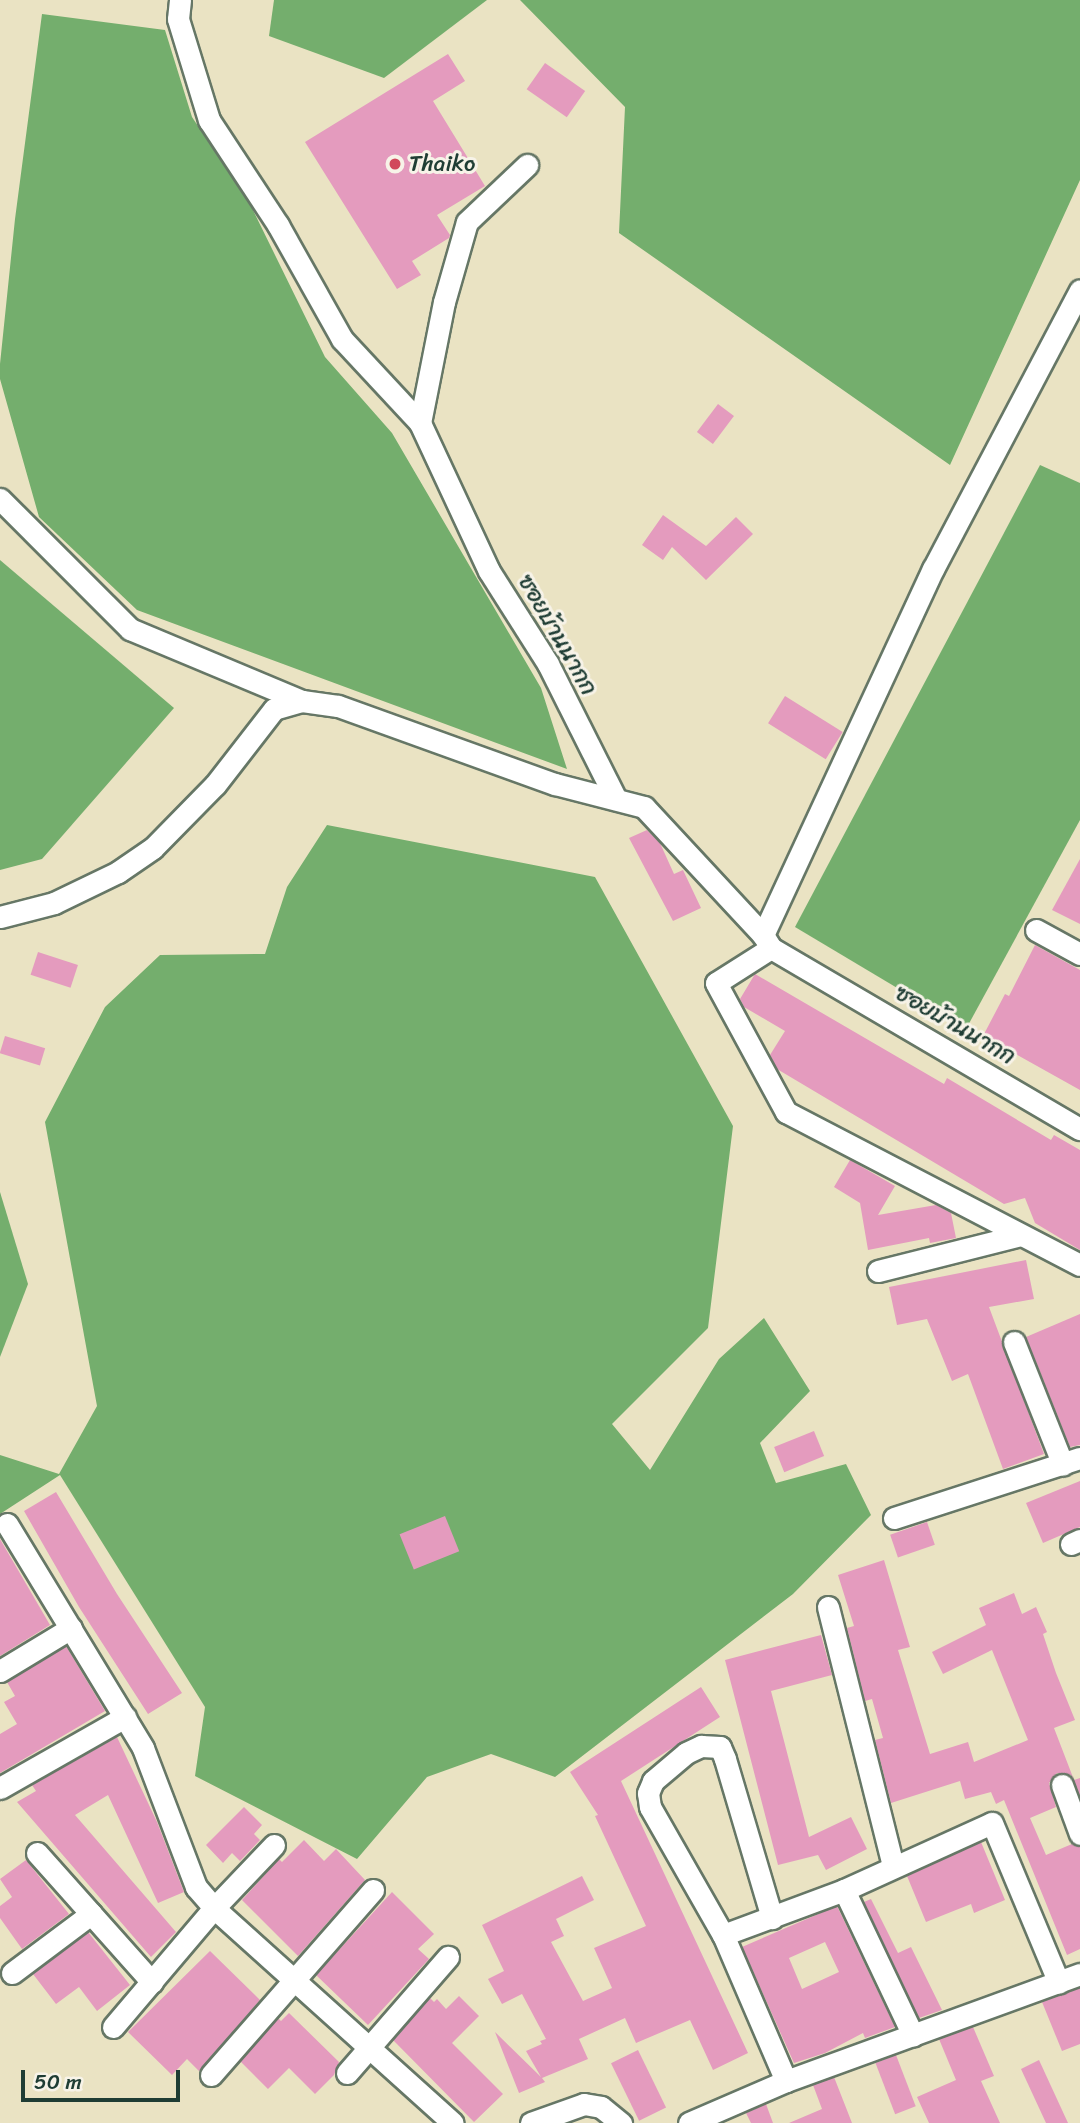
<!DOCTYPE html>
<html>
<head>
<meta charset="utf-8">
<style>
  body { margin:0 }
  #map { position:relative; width:1080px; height:2123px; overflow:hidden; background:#eae3c3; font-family:Sriracha,"Playpen Sans Thai",sans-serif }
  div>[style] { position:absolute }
  .forest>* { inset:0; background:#74ae6d }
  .building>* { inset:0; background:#e49bbe; transform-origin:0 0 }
  .roads { filter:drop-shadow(2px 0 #676) drop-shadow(-2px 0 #676) drop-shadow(0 2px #676) drop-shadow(0 -2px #676) }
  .minor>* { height:21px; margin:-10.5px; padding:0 10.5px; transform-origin:10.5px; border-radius:10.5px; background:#fff }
  .dots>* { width:19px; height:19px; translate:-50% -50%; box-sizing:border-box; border:4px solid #f7f3e8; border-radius:50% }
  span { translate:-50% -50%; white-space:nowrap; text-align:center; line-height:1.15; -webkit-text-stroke:6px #f7f3e8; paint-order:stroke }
  .poi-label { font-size:23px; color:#1f3d34 }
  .left { translate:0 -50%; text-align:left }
  .street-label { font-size:23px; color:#1f3d34 }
  .scale { position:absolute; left:21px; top:2070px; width:159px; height:32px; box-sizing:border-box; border:4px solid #1f3d34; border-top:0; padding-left:9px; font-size:21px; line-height:24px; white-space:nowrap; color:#1f3d34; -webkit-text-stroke:5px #f7f3e8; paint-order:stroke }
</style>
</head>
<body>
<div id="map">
  <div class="forest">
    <i style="clip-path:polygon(274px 0,487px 0,384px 78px,269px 36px)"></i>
    <i style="clip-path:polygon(520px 0,1080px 0,1080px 180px,950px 465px,619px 233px,625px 107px)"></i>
    <i style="clip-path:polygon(42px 14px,165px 30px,192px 117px,250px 204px,325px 357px,392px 433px,541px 688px,567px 769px,137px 610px,39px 517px,0 379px,0 364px,15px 219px)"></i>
    <i style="clip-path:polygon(1040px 465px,1080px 483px,1080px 820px,966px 1029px,795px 927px)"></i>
    <i style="clip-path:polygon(0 560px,174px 708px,42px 859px,0 870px)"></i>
    <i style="clip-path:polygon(327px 825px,595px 877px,733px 1126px,708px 1328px,612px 1424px,650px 1470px,719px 1359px,764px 1318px,810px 1391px,760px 1443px,776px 1483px,846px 1464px,871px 1515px,793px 1594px,555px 1777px,491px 1754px,427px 1777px,357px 1859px,195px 1776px,205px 1707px,60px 1475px,0 1514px,0 1455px,59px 1474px,97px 1406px,45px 1122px,105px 1007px,160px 955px,265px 954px,287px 887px)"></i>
    <i style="clip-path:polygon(0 1192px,28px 1284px,0 1357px)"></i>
  </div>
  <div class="building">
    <i style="clip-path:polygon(448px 54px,465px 81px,433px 101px,485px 186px,437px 215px,450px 235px,449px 238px,412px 261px,421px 275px,397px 289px,305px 142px)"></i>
    <i style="left:545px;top:63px;width:49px;height:32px;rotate:35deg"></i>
    <i style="left:718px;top:404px;width:20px;height:35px;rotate:37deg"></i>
    <i style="clip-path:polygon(663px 515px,706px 546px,736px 517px,753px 534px,706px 580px,672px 547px,663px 560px,642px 545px)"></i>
    <i style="left:785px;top:696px;width:68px;height:32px;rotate:32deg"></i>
    <i style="clip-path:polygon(647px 830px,660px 843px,674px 874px,683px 870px,701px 908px,673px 921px,629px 838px)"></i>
    <i style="clip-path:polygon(1080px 859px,1080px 924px,1052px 910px)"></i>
    <i style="clip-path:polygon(1035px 945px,1080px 970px,1080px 1090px,983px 1036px,1005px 994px,1009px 996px)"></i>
    <i style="left:38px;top:952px;width:42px;height:24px;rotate:18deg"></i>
    <i style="clip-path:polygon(755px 974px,944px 1084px,947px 1078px,1051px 1140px,1054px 1135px,1080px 1150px,1080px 1250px,1035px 1223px,1025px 1198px,1004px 1204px,777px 1069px,770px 1055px,785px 1031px,744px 1007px,740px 999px)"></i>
    <i style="left:5px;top:1036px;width:42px;height:18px;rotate:17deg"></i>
    <i style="clip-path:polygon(850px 1160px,895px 1186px,878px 1215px,936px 1205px,951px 1213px,956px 1238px,930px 1243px,929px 1238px,868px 1250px,860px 1203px,834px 1187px)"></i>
    <i style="clip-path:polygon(1026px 1260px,1034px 1299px,989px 1307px,1044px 1454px,1003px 1469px,968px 1374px,952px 1381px,927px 1319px,897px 1325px,889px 1287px)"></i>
    <i style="clip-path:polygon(1080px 1314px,1080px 1445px,1070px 1447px,1026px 1337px)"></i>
    <i style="left:814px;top:1431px;width:27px;height:43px;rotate:68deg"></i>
    <i style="clip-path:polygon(1080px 1481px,1080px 1527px,1043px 1543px,1026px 1503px)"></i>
    <i style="clip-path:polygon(56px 1492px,117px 1594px,182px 1693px,148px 1714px,79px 1607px,24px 1511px)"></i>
    <i style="left:445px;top:1516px;width:38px;height:49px;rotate:68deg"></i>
    <i style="left:927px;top:1522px;width:24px;height:39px;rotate:71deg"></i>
    <i style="clip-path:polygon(0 1539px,50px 1625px,0 1656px)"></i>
    <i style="clip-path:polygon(884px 1560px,910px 1647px,898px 1650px,930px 1754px,968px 1742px,974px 1762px,1028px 1740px,992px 1650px,943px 1674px,932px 1652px,986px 1625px,979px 1608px,1014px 1593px,1022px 1614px,1036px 1607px,1047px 1632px,1043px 1634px,1056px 1673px,1075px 1720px,1054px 1728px,1074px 1780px,1080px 1778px,1080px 1796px,1071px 1775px,1057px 1773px,1049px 1783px,1056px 1807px,1030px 1818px,1046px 1855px,1072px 1844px,1080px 1847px,1080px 1949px,1067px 1955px,1004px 1800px,996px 1804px,991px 1792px,965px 1799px,960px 1781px,891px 1803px,875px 1740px,883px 1738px,872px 1699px,865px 1701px,847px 1628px,854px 1626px,838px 1575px)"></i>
    <i style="clip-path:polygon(821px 1635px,832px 1675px,771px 1691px,809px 1837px,851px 1817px,867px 1849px,826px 1870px,818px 1855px,778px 1865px,725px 1660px)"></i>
    <i style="clip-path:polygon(66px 1646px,105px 1711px,0 1773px,0 1734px,17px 1724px,4px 1702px,15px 1696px,7px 1682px)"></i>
    <i style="clip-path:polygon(701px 1687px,720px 1717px,621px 1781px,748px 2053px,713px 2070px,690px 2020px,636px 2043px,625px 2018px,579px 2039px,588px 2059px,542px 2078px,545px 2082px,519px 2093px,495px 2032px,541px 2077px,526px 2051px,542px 2044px,540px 2041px,546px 2039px,522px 1994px,502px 2004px,488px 1979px,504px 1971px,482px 1925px,582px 1876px,594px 1900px,556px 1919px,564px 1936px,551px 1942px,583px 2001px,612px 1988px,594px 1948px,646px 1926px,595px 1816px,598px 1815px,570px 1772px)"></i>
    <i style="clip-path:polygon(117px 1737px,157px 1822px,184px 1892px,158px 1903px,108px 1795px,75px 1815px,176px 1932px,151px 1957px,17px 1802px,36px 1791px,32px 1785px)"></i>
    <i style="clip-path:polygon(244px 1807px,262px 1825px,254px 1834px,260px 1840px,240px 1861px,232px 1853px,223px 1863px,206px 1845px)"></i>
    <i style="clip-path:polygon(304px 1840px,324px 1861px,336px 1849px,365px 1880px,298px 1956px,242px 1900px,279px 1859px,282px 1862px)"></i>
    <i style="clip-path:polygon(981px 1842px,1005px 1900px,974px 1913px,971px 1904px,926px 1922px,907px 1876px)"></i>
    <i style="clip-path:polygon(26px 1860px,69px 1914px,22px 1949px,0 1918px,0 1906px,12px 1897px,0 1879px)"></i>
    <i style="clip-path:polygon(392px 1892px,434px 1934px,418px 1949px,429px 1959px,368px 2025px,316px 1975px)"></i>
    <i style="clip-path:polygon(871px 1899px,898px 1953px,911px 1947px,942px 2010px,919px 2018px,864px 1902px)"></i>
    <i style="clip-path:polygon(evenodd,837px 1906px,895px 2027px,865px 2038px,863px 2033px,825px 2053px,794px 2063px,742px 1947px,837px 1906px,825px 1942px,839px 1972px,802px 1989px,789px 1958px,825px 1942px)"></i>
    <i style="clip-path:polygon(88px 1932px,130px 1985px,97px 2011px,79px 1987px,56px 2004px,33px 1974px)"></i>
    <i style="clip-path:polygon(210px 1951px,260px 2000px,199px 2071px,187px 2059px,172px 2075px,128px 2032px)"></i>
    <i style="clip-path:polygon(1080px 1988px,1080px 2044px,1062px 2051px,1042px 2002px)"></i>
    <i style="clip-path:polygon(459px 1996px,479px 2016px,452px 2043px,503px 2094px,474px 2122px,393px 2040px,430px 1998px,434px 2002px,437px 1999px,446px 2009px)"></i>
    <i style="clip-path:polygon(289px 2013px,339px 2062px,334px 2075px,315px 2094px,289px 2068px,268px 2089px,240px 2061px,278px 2018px,281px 2021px)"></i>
    <i style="clip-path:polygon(973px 2027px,994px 2076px,981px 2081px,1000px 2123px,929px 2123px,917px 2097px,956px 2080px,939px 2039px)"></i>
    <i style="left:638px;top:2050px;width:64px;height:30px;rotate:64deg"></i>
    <i style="left:896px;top:2055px;width:55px;height:22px;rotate:69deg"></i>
    <i style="clip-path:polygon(1039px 2060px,1068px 2123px,1046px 2123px,1021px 2069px)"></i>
    <i style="clip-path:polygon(834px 2077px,852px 2123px,789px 2123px,822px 2109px,813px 2085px)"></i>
    <i style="clip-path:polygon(766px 2104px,773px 2123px,751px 2123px,746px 2113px)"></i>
  </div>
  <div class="roads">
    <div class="minor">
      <i style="left:180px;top:0;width:19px;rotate:96deg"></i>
      <i style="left:178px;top:19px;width:106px;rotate:72.9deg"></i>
      <i style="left:209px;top:120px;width:126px;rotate:56.7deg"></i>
      <i style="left:278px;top:225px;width:131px;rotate:60.7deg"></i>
      <i style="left:342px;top:339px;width:115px;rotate:47.1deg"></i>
      <i style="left:420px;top:423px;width:163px;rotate:65deg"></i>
      <i style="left:489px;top:571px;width:110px;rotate:57.6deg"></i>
      <i style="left:548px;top:664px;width:151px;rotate:63.3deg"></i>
      <i style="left:420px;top:423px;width:123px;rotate:-78.8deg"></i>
      <i style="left:444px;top:302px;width:83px;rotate:-74deg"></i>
      <i style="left:467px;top:222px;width:83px;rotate:-43.5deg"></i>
      <i style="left:0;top:499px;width:184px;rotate:45deg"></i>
      <i style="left:130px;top:629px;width:186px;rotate:22.7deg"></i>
      <i style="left:0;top:917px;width:56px;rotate:-14.5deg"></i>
      <i style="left:54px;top:903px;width:71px;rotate:-25.8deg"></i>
      <i style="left:118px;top:872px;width:42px;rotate:-34.4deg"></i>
      <i style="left:153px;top:848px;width:88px;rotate:-45.5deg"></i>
      <i style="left:215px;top:785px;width:96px;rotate:-52.2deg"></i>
      <i style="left:274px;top:709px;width:29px;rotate:-16deg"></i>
      <i style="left:302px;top:701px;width:36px;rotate:8deg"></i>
      <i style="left:338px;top:706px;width:231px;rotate:19.8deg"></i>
      <i style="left:555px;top:784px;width:92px;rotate:14.5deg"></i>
      <i style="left:644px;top:807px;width:175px;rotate:47.1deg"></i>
      <i style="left:763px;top:935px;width:15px;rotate:58deg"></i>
      <i style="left:771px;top:948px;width:358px;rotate:30.4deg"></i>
      <i style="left:1036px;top:930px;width:50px;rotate:28.6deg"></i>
      <i style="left:763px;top:935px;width:404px;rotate:-65.1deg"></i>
      <i style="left:933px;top:569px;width:315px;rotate:-62.2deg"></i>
      <i style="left:771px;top:948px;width:65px;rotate:147.5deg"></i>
      <i style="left:716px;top:983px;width:147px;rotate:61.5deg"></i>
      <i style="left:786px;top:1112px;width:331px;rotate:27.5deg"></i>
      <i style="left:878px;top:1271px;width:147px;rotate:-14.1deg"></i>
      <i style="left:1014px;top:1342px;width:132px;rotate:68.3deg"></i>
      <i style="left:894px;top:1518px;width:195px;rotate:-17.9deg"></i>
      <i style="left:7px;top:1524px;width:262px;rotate:58.7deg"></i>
      <i style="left:143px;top:1748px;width:149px;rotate:69.1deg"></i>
      <i style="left:196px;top:1887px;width:28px;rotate:49deg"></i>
      <i style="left:214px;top:1908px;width:321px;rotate:42deg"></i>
      <i style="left:1071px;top:1544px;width:10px;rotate:-24deg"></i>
      <i style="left:828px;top:1607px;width:267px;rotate:75.9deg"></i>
      <i style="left:0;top:1671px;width:83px;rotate:-31.2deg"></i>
      <i style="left:1062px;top:1785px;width:52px;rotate:69.8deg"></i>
      <i style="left:0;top:1788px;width:144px;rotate:-29.6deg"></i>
      <i style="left:37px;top:1853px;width:173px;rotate:48.3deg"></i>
      <i style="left:844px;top:1890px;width:161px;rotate:64.6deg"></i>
      <i style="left:723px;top:1935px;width:147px;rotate:-119.7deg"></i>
      <i style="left:650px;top:1807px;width:14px;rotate:-98deg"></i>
      <i style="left:648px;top:1793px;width:13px;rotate:-67deg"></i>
      <i style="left:653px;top:1781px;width:43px;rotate:-40.3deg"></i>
      <i style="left:686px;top:1753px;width:17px;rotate:-25deg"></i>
      <i style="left:701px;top:1746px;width:19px;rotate:3deg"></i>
      <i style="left:720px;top:1747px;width:13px;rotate:67deg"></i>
      <i style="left:725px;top:1759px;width:166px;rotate:73.5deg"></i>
      <i style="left:12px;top:1973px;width:99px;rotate:-36.8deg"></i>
      <i style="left:113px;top:2027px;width:156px;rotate:-49.7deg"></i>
      <i style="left:214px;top:1908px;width:87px;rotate:-46.4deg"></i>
      <i style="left:347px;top:2073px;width:154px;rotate:-49deg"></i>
      <i style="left:211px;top:2075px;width:246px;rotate:-48.8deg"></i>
      <i style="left:786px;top:2081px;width:159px;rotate:-113.3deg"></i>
      <i style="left:723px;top:1935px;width:129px;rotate:-20.4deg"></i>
      <i style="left:844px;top:1890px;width:162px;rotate:-24.4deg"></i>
      <i style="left:992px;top:1823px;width:173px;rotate:67.3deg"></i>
      <i style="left:531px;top:2123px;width:56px;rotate:-19.7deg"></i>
      <i style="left:584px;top:2104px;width:17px;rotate:10deg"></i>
      <i style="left:601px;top:2107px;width:26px;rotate:39deg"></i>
      <i style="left:689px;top:2123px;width:106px;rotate:-23.4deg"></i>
      <i style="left:786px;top:2081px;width:313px;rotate:-20deg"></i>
    </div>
  </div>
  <div class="dots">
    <i style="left:395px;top:164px;background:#d1495b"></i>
  </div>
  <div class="poi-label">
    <span class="left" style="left:409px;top:164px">Thaiko</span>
  </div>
  <div class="street-label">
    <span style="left:557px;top:635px;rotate:60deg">ซอยบ้านนากก</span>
    <span style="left:955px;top:1025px;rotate:30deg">ซอยบ้านนากก</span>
  </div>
  <div class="scale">50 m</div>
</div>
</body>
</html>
